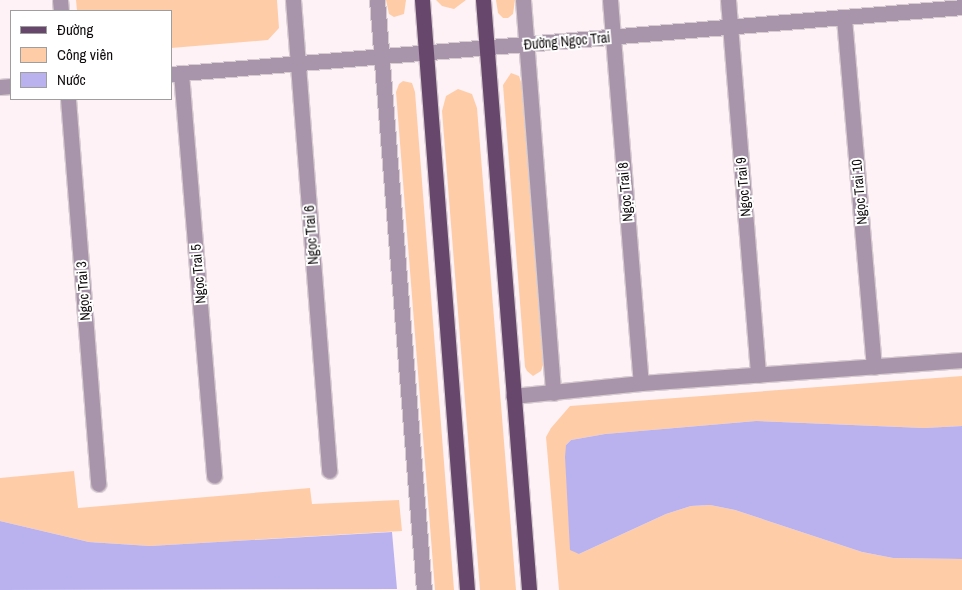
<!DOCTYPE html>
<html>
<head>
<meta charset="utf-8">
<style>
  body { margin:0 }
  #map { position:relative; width:962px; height:590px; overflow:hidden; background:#fef2f6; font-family:"Archivo Narrow",sans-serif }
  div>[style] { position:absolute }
  .green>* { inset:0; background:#fecda7 }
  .water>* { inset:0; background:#bab2ef }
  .roads { filter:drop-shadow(1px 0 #d8cdd1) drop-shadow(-1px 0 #d8cdd1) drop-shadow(0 1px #d8cdd1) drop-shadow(0 -1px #d8cdd1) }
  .minor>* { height:15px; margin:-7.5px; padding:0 7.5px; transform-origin:7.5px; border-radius:7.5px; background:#a995ab }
  .major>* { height:15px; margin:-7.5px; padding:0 7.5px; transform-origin:7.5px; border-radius:7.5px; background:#68476d }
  span { translate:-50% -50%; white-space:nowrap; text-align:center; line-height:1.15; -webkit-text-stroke:4px #fff; paint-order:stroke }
  .street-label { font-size:14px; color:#100c0d }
  .legend { position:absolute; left:10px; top:10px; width:162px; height:90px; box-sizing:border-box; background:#fff; border:1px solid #9f9e9e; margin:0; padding:6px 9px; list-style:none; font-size:15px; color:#100c0d }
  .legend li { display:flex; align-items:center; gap:10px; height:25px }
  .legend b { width:25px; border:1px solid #9f9e9e }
</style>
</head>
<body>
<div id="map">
  <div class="green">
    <i style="clip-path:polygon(76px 0,277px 0,279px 28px,268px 40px,171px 48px,171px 11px,77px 11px)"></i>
    <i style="clip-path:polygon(386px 0,406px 0,404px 14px,394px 17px,389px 14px)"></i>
    <i style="clip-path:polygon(436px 0,466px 0,454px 9px,442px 6px)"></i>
    <i style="clip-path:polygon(496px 0,515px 0,513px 14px,508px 18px,503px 18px,498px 13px)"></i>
    <i style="clip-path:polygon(511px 73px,519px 76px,522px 85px,543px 365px,541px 371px,533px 376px,527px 371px,525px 367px,503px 85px)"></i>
    <i style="clip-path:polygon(403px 81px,412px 83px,415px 92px,454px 590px,435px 590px,396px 92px,399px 84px)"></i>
    <i style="clip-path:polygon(458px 89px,472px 94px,477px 108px,516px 590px,480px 590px,442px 111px,446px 96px)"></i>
    <i style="clip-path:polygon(962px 376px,962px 426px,924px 428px,756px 421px,605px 434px,571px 440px,566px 445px,579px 554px,666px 514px,691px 506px,710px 505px,735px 510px,862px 552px,893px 558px,962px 559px,962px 590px,559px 590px,546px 437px,551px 428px,570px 406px)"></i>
    <i style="clip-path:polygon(74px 471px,78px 508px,310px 488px,312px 504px,399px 500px,402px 531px,150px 546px,89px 542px,0 521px,0 478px)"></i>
  </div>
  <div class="water">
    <i style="clip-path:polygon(756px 421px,924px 428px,962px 426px,962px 559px,893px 558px,862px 552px,735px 510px,710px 505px,691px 506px,666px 514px,579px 554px,570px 550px,565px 457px,566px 445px,571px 440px,605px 434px)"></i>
    <i style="clip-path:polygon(0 521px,89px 542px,150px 546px,392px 532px,397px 589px,0 590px)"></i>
  </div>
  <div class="roads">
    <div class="minor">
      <i style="left:60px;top:0;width:11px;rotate:85deg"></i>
      <i style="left:293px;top:0;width:472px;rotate:85.6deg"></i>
      <i style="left:377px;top:0;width:592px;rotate:85.45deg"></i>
      <i style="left:523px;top:0;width:394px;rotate:85.6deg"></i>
      <i style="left:610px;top:0;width:384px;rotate:85.4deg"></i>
      <i style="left:728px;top:0;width:376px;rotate:85.4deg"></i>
      <i style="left:844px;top:18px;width:350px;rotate:85.1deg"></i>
      <i style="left:181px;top:73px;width:404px;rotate:85.3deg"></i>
      <i style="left:171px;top:74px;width:794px;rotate:-4.84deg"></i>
      <i style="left:0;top:87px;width:11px;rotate:-5deg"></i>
      <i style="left:68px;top:99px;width:386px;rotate:85.5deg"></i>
      <i style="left:513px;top:396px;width:129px;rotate:-5.8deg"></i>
      <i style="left:641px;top:383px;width:322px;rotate:-4.1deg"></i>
    </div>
    <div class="major">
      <i style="left:422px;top:0;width:592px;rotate:85.64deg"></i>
      <i style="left:483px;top:0;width:592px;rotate:85.54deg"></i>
    </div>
  </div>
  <div class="street-label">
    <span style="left:567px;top:41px;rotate:-5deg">Đường Ngọc Trai</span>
    <span style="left:743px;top:187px;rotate:-95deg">Ngọc Trai 9</span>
    <span style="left:625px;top:192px;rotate:-95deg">Ngọc Trai 8</span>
    <span style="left:859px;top:192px;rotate:-95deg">Ngọc Trai 10</span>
    <span style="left:311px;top:235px;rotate:-94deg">Ngọc Trai 6</span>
    <span style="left:198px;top:274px;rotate:-95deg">Ngọc Trai 5</span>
    <span style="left:83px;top:291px;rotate:-94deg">Ngọc Trai 3</span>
  </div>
  <ul class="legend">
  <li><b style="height:6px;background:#68476d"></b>Đường</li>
  <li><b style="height:14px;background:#fecda7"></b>Công viên</li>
  <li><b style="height:14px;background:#bab2ef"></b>Nước</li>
  </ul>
</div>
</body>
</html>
